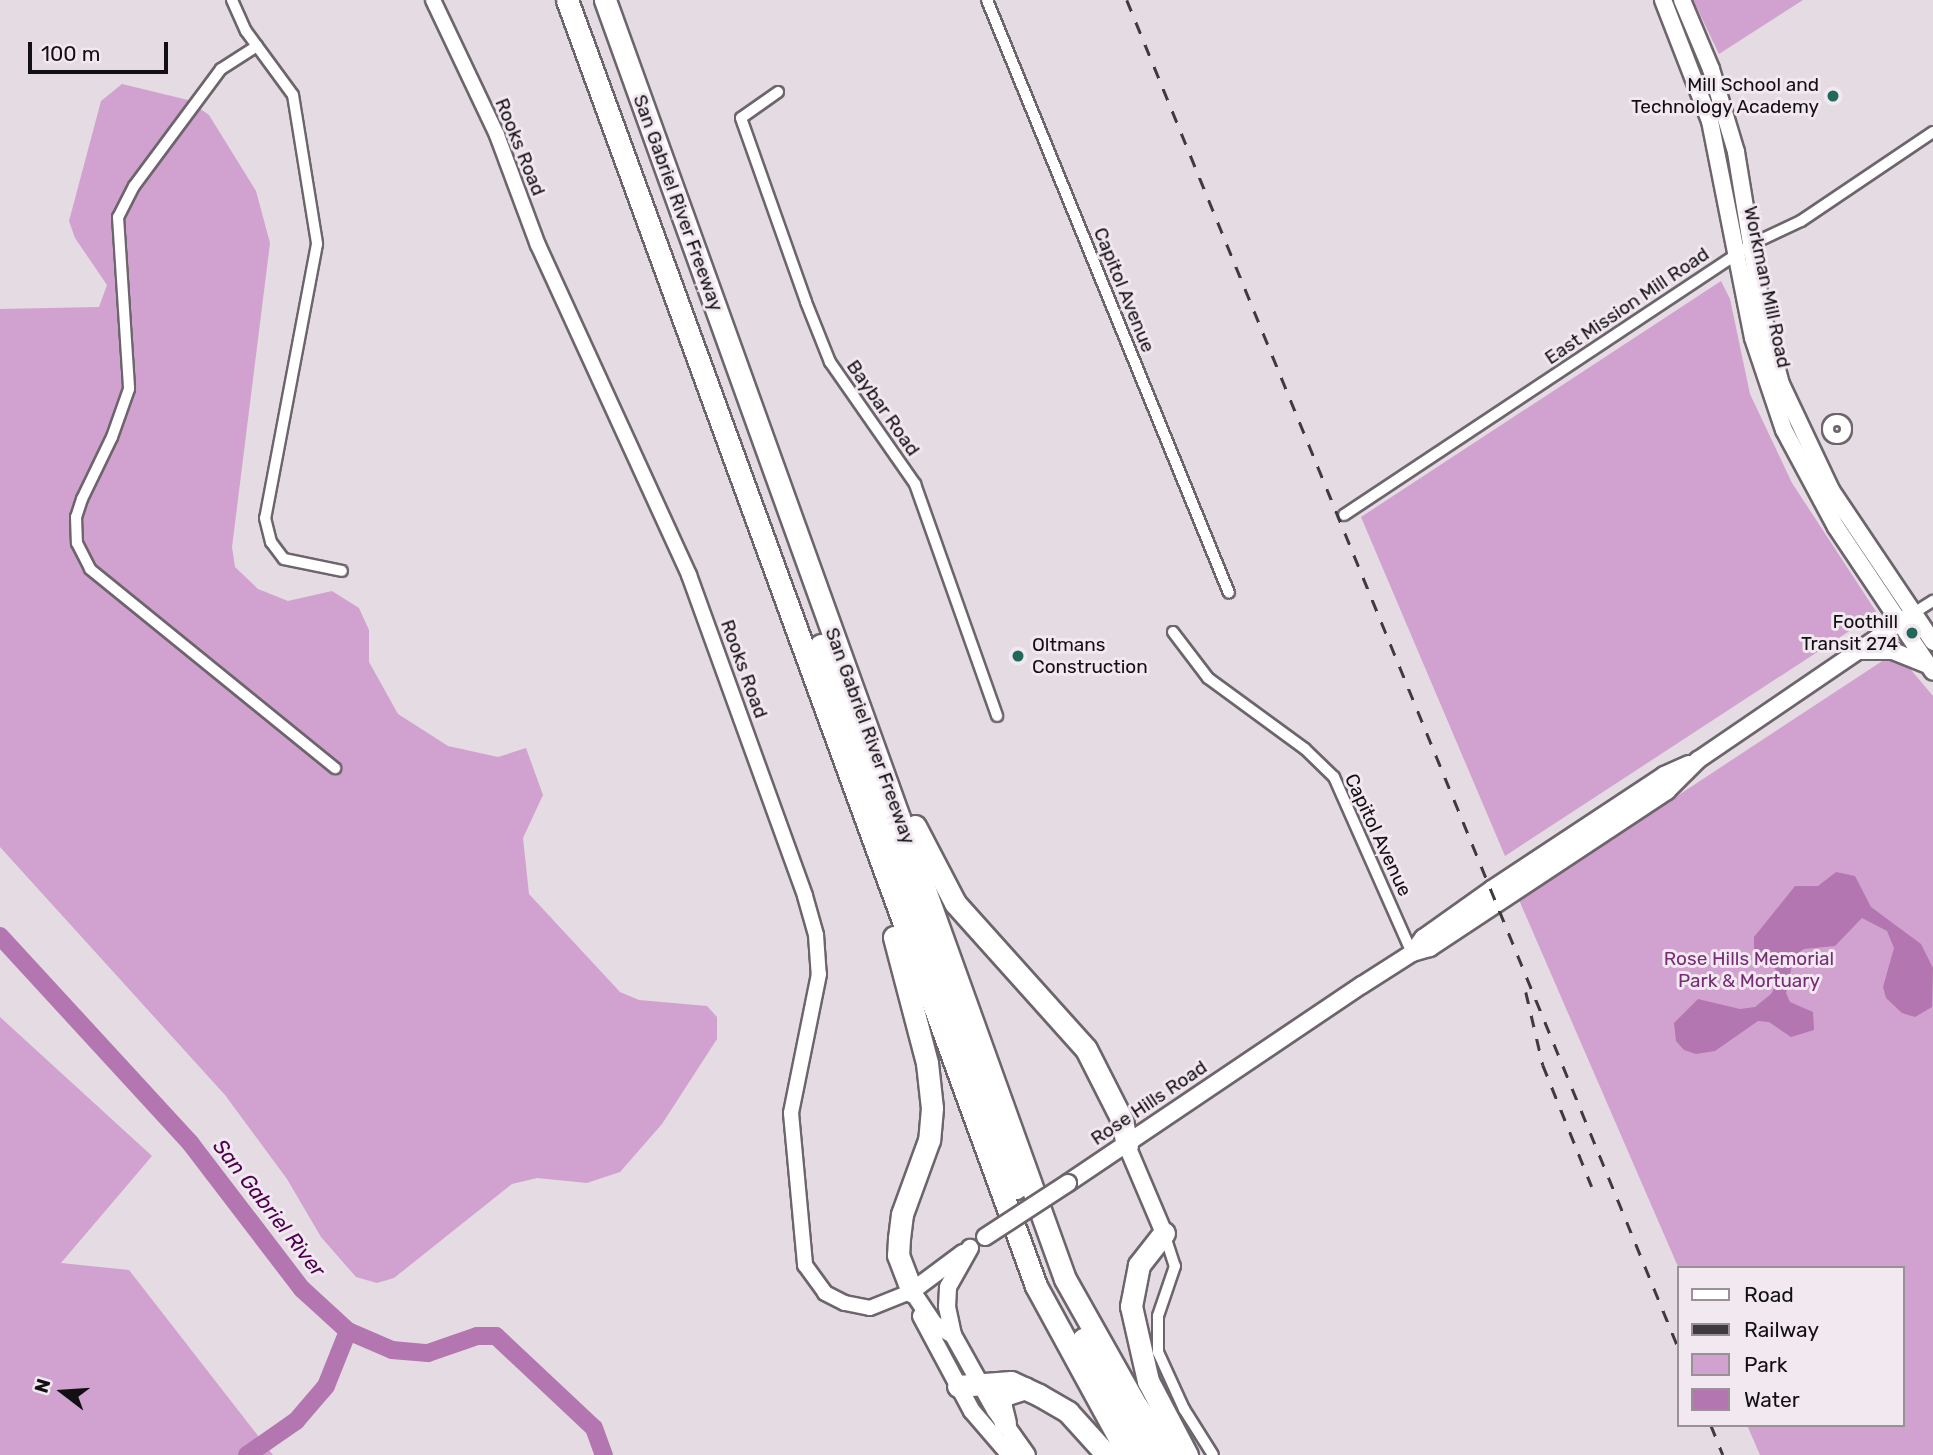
<!DOCTYPE html>
<html>
<head>
<meta charset="utf-8">
<style>
  body { margin:0 }
  #map { position:relative; width:1933px; height:1455px; overflow:hidden; background:#e4dbe3; font-family:Rubik,sans-serif }
  div>[style] { position:absolute }
  .green>* { inset:0; background:#d1a2cf }
  .water>* { inset:0; background:#b376b0 }
  .river>* { height:18px; margin:-9px; padding:0 9px; transform-origin:9px; border-radius:9px; background:#b376b0 }
  .roads { filter:drop-shadow(2px 0 #6d656c) drop-shadow(-2px 0 #6d656c) drop-shadow(0 2px #6d656c) drop-shadow(0 -2px #6d656c) }
  .minor>* { height:10px; margin:-5px; padding:0 5px; transform-origin:5px; border-radius:5px; background:#fff }
  .minor>.ring { margin:-5px; padding:0; box-sizing:content-box; background:none; border:10px solid #fff; border-radius:50% }
  .tertiary>* { height:14px; margin:-7px; padding:0 7px; transform-origin:7px; border-radius:7px; background:#fff }
  .secondary>* { height:16px; margin:-8px; padding:0 8px; transform-origin:8px; border-radius:8px; background:#fff }
  .motorway>* { height:21px; margin:-10.5px; padding:0 10.5px; transform-origin:10.5px; border-radius:10.5px; background:#fff }
  .rail>* { height:2.5px; margin-top:-1.25px; transform-origin:0; background:repeating-linear-gradient(90deg,#3f3a3e 0 12px,transparent 0 24px) }
  .bridges { filter:drop-shadow(2px 0 #6d656c) drop-shadow(-2px 0 #6d656c) drop-shadow(0 2px #6d656c) drop-shadow(0 -2px #6d656c) }
  .secondary-bridge>* { height:16px; margin:-8px; padding:0 8px; transform-origin:8px; border-radius:8px; background:#fff }
  .dots>* { width:19px; height:19px; translate:-50% -50%; box-sizing:border-box; border:4px solid #f1e8f0; border-radius:50% }
  span { translate:-50% -50%; white-space:nowrap; text-align:center; line-height:1.15; -webkit-text-stroke:6px #f1e8f0; paint-order:stroke }
  .poi-label { font-size:19px; color:#131013 }
  .right { translate:-100% -50%; text-align:right }
  .left { translate:0 -50%; text-align:left }
  .street-label { font-size:19px; color:#131013 }
  .park-label { font-size:19px; color:#772d76 }
  .water-label { font-size:21px; color:#4d004e; font-style:italic }
  .legend { position:absolute; left:1677px; top:1266px; width:228px; height:161px; box-sizing:border-box; background:#f1e8f0; border:2px solid #989298; margin:0; padding:9px 12px; list-style:none; font-size:21px; color:#131013 }
  .legend li { display:flex; align-items:center; gap:14px; height:35px }
  .legend b { width:35px; border:2px solid #989298 }
  .north { position:absolute; left:28px; top:1357px; width:70px; height:70px; -webkit-text-stroke:5px #f1e8f0; paint-order:stroke; rotate:287deg; font-size:19px; font-weight:700; line-height:28px; text-align:center; color:#131013 }
  .north::after { content:''; display:block; margin:auto; width:24px; height:32px; background:#131013; clip-path:polygon(50% 0,100% 100%,50% 72%,0 100%) }
  .scale { position:absolute; left:28px; top:42px; width:140px; height:32px; box-sizing:border-box; border:4px solid #131013; border-top:0; padding-left:9px; font-size:21px; line-height:24px; white-space:nowrap; color:#131013; -webkit-text-stroke:5px #f1e8f0; paint-order:stroke }
</style>
</head>
<body>
<div id="map">
  <div class="green">
    <i style="clip-path:polygon(1693px 0,1803px 0,1719px 54px)"></i>
    <i style="clip-path:polygon(122px 84px,188px 100px,209px 115px,256px 191px,270px 243px,232px 547px,235px 567px,258px 589px,288px 601px,332px 591px,359px 608px,369px 630px,369px 662px,398px 714px,448px 746px,498px 757px,526px 748px,543px 795px,523px 838px,529px 894px,620px 992px,639px 1000px,707px 1006px,717px 1017px,717px 1039px,662px 1124px,620px 1172px,587px 1183px,537px 1178px,512px 1184px,394px 1278px,377px 1283px,356px 1277px,321px 1237px,287px 1179px,225px 1095px,0 847px,0 309px,99px 307px,107px 285px,75px 238px,69px 221px,101px 101px)"></i>
    <i style="clip-path:polygon(1721px 281px,1730px 299px,1750px 394px,1792px 483px,1877px 613px,1505px 856px,1361px 517px)"></i>
    <i style="clip-path:polygon(1896px 652px,1933px 696px,1933px 1455px,1760px 1455px,1747px 1425px,1903px 1425px,1903px 1268px,1679px 1269px,1519px 900px)"></i>
    <i style="clip-path:polygon(0 1017px,152px 1156px,61px 1263px,129px 1270px,273px 1455px,0 1455px)"></i>
  </div>
  <div class="water">
    <i style="clip-path:polygon(1836px 872px,1855px 876px,1871px 907px,1921px 944px,1933px 968px,1932px 1007px,1915px 1017px,1902px 1013px,1886px 998px,1883px 987px,1894px 948px,1887px 931px,1862px 918px,1835px 946px,1804px 949px,1794px 956px,1786px 993px,1790px 1002px,1813px 1012px,1814px 1030px,1791px 1037px,1769px 1022px,1758px 1021px,1715px 1051px,1696px 1054px,1684px 1050px,1676px 1041px,1674px 1023px,1698px 999px,1740px 1009px,1755px 1007px,1771px 994px,1778px 982px,1777px 971px,1754px 949px,1754px 937px,1795px 886px,1818px 886px)"></i>
  </div>
  <div class="river">
    <i style="left:0;top:936px;width:282px;rotate:47.4deg"></i>
    <i style="left:191px;top:1144px;width:183px;rotate:52.6deg"></i>
    <i style="left:302px;top:1289px;width:62px;rotate:42.4deg"></i>
    <i style="left:348px;top:1331px;width:48px;rotate:23.4deg"></i>
    <i style="left:392px;top:1350px;width:36px;rotate:5deg"></i>
    <i style="left:428px;top:1353px;width:52px;rotate:-19.1deg"></i>
    <i style="left:477px;top:1336px;width:19px"></i>
    <i style="left:496px;top:1336px;width:134px;rotate:43.2deg"></i>
    <i style="left:594px;top:1428px;width:29px;rotate:70deg"></i>
    <i style="left:247px;top:1455px;width:60px;rotate:-34.8deg"></i>
    <i style="left:296px;top:1421px;width:46px;rotate:-49.4deg"></i>
    <i style="left:326px;top:1386px;width:59px;rotate:-68.2deg"></i>
  </div>
  <div class="roads">
    <div class="minor">
      <i style="left:232px;top:0;width:34px;rotate:66deg"></i>
      <i style="left:246px;top:31px;width:79px;rotate:53.7deg"></i>
      <i style="left:293px;top:95px;width:151px;rotate:80.8deg"></i>
      <i style="left:317px;top:244px;width:279px;rotate:100.7deg"></i>
      <i style="left:265px;top:518px;width:25px;rotate:76deg"></i>
      <i style="left:271px;top:542px;width:21px;rotate:53deg"></i>
      <i style="left:284px;top:559px;width:59px;rotate:11.7deg"></i>
      <i style="left:987px;top:0;width:640px;rotate:67.8deg"></i>
      <i style="left:257px;top:46px;width:43px;rotate:147.4deg"></i>
      <i style="left:221px;top:69px;width:146px;rotate:126.6deg"></i>
      <i style="left:134px;top:186px;width:35px;rotate:117deg"></i>
      <i style="left:118px;top:217px;width:172px;rotate:86.3deg"></i>
      <i style="left:129px;top:389px;width:51px;rotate:109.5deg"></i>
      <i style="left:112px;top:437px;width:69px;rotate:115.8deg"></i>
      <i style="left:82px;top:499px;width:19px;rotate:108deg"></i>
      <i style="left:76px;top:517px;width:26px;rotate:88deg"></i>
      <i style="left:77px;top:543px;width:29px;rotate:63deg"></i>
      <i style="left:90px;top:569px;width:316px;rotate:39.1deg"></i>
      <i style="left:778px;top:92px;width:45px;rotate:144.9deg"></i>
      <i style="left:741px;top:118px;width:195px;rotate:70.5deg"></i>
      <i style="left:806px;top:302px;width:65px;rotate:68.2deg"></i>
      <i style="left:830px;top:362px;width:149px;rotate:55.1deg"></i>
      <i style="left:915px;top:484px;width:246px;rotate:70.5deg"></i>
      <i class="ring" style="left:1828px;top:420px;width:8px;height:8px"></i>
      <i style="left:1344px;top:515px;width:490px;rotate:-33.6deg"></i>
      <i style="left:1752px;top:244px;width:54px;rotate:-25.1deg"></i>
      <i style="left:1801px;top:221px;width:159px;rotate:-34deg"></i>
      <i style="left:1912px;top:614px;width:25px;rotate:-32deg"></i>
      <i style="left:1173px;top:632px;width:58px;rotate:52.7deg"></i>
      <i style="left:1208px;top:678px;width:120px;rotate:36.2deg"></i>
      <i style="left:1305px;top:749px;width:40px;rotate:44deg"></i>
      <i style="left:1334px;top:777px;width:193px;rotate:66.1deg"></i>
      <i style="left:1164px;top:1233px;width:35px;rotate:72deg"></i>
      <i style="left:1175px;top:1266px;width:53px;rotate:108.8deg"></i>
      <i style="left:1158px;top:1316px;width:36px;rotate:90deg"></i>
      <i style="left:1158px;top:1352px;width:63px;rotate:65.5deg"></i>
      <i style="left:1184px;top:1409px;width:54px;rotate:57.8deg"></i>
    </div>
    <div class="tertiary">
      <i style="left:433px;top:0;width:149px;rotate:64.6deg"></i>
      <i style="left:497px;top:135px;width:117px;rotate:69.6deg"></i>
      <i style="left:538px;top:245px;width:363px;rotate:65.4deg"></i>
      <i style="left:689px;top:575px;width:341px;rotate:70.1deg"></i>
      <i style="left:805px;top:896px;width:41px;rotate:74.2deg"></i>
      <i style="left:816px;top:935px;width:39px;rotate:86deg"></i>
      <i style="left:819px;top:974px;width:142px;rotate:101.4deg"></i>
      <i style="left:791px;top:1113px;width:153px;rotate:84.7deg"></i>
      <i style="left:805px;top:1265px;width:34px;rotate:54deg"></i>
      <i style="left:825px;top:1293px;width:22px;rotate:27deg"></i>
      <i style="left:845px;top:1303px;width:25px;rotate:11deg"></i>
      <i style="left:870px;top:1308px;width:45px;rotate:-22deg"></i>
    </div>
    <div class="secondary">
      <i style="left:1663px;top:0;width:130px;rotate:68.8deg"></i>
      <i style="left:1710px;top:121px;width:221px;rotate:78.8deg"></i>
      <i style="left:1753px;top:338px;width:97px;rotate:71.4deg"></i>
      <i style="left:1784px;top:430px;width:110px;rotate:61.8deg"></i>
      <i style="left:1836px;top:527px;width:174px;rotate:56.2deg"></i>
      <i style="left:1682px;top:0;width:75px;rotate:67.2deg"></i>
      <i style="left:1711px;top:69px;width:87px;rotate:73.2deg"></i>
      <i style="left:1736px;top:152px;width:166px;rotate:80.7deg"></i>
      <i style="left:1763px;top:316px;width:70px;rotate:75.2deg"></i>
      <i style="left:1781px;top:384px;width:117px;rotate:64.7deg"></i>
      <i style="left:1831px;top:490px;width:183px;rotate:56.1deg"></i>
      <i style="left:1852px;top:651px;width:41px"></i>
      <i style="left:1893px;top:651px;width:37px;rotate:22deg"></i>
      <i style="left:1412px;top:953px;width:19px;rotate:-54deg"></i>
      <i style="left:1423px;top:938px;width:85px;rotate:-35.4deg"></i>
      <i style="left:1492px;top:889px;width:206px;rotate:-33.5deg"></i>
      <i style="left:1664px;top:775px;width:27px;rotate:-24deg"></i>
      <i style="left:1127px;top:1146px;width:95px;rotate:67deg"></i>
      <i style="left:1068px;top:1183px;width:354px;rotate:-34deg"></i>
      <i style="left:1362px;top:985px;width:59px;rotate:-32.6deg"></i>
      <i style="left:1412px;top:953px;width:19px;rotate:-16deg"></i>
      <i style="left:1430px;top:948px;width:284px;rotate:-33.5deg"></i>
      <i style="left:1667px;top:791px;width:44px;rotate:-45deg"></i>
      <i style="left:1698px;top:760px;width:259px;rotate:-34.3deg"></i>
      <i style="left:912px;top:1291px;width:40px;rotate:56deg"></i>
      <i style="left:934px;top:1324px;width:22px;rotate:30deg"></i>
      <i style="left:953px;top:1335px;width:86px;rotate:60.8deg"></i>
      <i style="left:995px;top:1410px;width:55px;rotate:54.6deg"></i>
      <i style="left:912px;top:1291px;width:64px;rotate:-36.7deg"></i>
      <i style="left:921px;top:1316px;width:108px;rotate:61.8deg"></i>
      <i style="left:972px;top:1411px;width:58px;rotate:49.2deg"></i>
      <i style="left:953px;top:1335px;width:29px;rotate:-102deg"></i>
      <i style="left:947px;top:1307px;width:20px;rotate:-87deg"></i>
      <i style="left:948px;top:1287px;width:45px;rotate:-60.6deg"></i>
    </div>
    <div class="motorway">
      <i style="left:567px;top:0;width:1369px;rotate:69.96deg"></i>
      <i style="left:1036px;top:1286px;width:192px;rotate:61.4deg"></i>
      <i style="left:605px;top:0;width:1359px;rotate:70.22deg"></i>
      <i style="left:1065px;top:1279px;width:145px;rotate:60.6deg"></i>
      <i style="left:1136px;top:1405px;width:60px;rotate:55.8deg"></i>
      <i style="left:821px;top:645px;width:577px;rotate:70.25deg"></i>
      <i style="left:915px;top:826px;width:87px;rotate:62.5deg"></i>
      <i style="left:955px;top:903px;width:196px;rotate:48.1deg"></i>
      <i style="left:1086px;top:1049px;width:80px;rotate:63.1deg"></i>
      <i style="left:1122px;top:1120px;width:26px;rotate:79deg"></i>
      <i style="left:894px;top:937px;width:130px;rotate:75.3deg"></i>
      <i style="left:927px;top:1063px;width:45px;rotate:83.7deg"></i>
      <i style="left:932px;top:1108px;width:32px;rotate:95deg"></i>
      <i style="left:929px;top:1140px;width:79px;rotate:110deg"></i>
      <i style="left:902px;top:1214px;width:24px;rotate:97deg"></i>
      <i style="left:899px;top:1238px;width:17px;rotate:93deg"></i>
      <i style="left:898px;top:1255px;width:39px;rotate:69deg"></i>
      <i style="left:1164px;top:1233px;width:41px;rotate:128deg"></i>
      <i style="left:1139px;top:1265px;width:42px;rotate:101deg"></i>
      <i style="left:1131px;top:1306px;width:77px;rotate:77.2deg"></i>
      <i style="left:1148px;top:1381px;width:84px;rotate:62.2deg"></i>
      <i style="left:1083px;top:1339px;width:134px;rotate:60deg"></i>
      <i style="left:958px;top:1386px;width:53px;rotate:-4.3deg"></i>
      <i style="left:1011px;top:1382px;width:31px;rotate:25deg"></i>
      <i style="left:1039px;top:1395px;width:34px;rotate:30deg"></i>
      <i style="left:1068px;top:1412px;width:58px;rotate:47.8deg"></i>
      <i style="left:1005px;top:1423px;width:21px;rotate:-104deg"></i>
      <i style="left:1000px;top:1403px;width:9px;rotate:-63deg"></i>
      <i style="left:1004px;top:1395px;width:22px;rotate:-18deg"></i>
    </div>
  </div>
  <div class="rail">
    <i style="left:1127px;top:0;width:1458px;rotate:67.75deg"></i>
    <i style="left:1526px;top:992px;width:75px;rotate:76.9deg"></i>
    <i style="left:1543px;top:1065px;width:131px;rotate:68.1deg"></i>
    <i style="left:1711px;top:1425px;width:32px;rotate:68deg"></i>
  </div>
  <div class="bridges">
    <div class="secondary-bridge">
      <i style="left:985px;top:1237px;width:99px;rotate:-33deg"></i>
    </div>
  </div>
  <div class="dots">
    <i style="left:1833px;top:96px;background:#22685a"></i>
    <i style="left:1912px;top:633px;background:#22685a"></i>
    <i style="left:1018px;top:656px;background:#22685a"></i>
  </div>
  <div class="poi-label">
    <span class="right" style="left:1819px;top:96px">Mill School and<br>Technology Academy</span>
    <span class="right" style="left:1898px;top:633px">Foothill<br>Transit 274</span>
    <span class="left" style="left:1032px;top:656px">Oltmans<br>Construction</span>
  </div>
  <div class="street-label">
    <span style="left:520px;top:147px;rotate:68deg">Rooks Road</span>
    <span style="left:678px;top:203px;rotate:70deg">San Gabriel River Freeway</span>
    <span style="left:1767px;top:287px;rotate:78deg">Workman Mill Road</span>
    <span style="left:1124px;top:290px;rotate:68deg">Capitol Avenue</span>
    <span style="left:1627px;top:306px;rotate:-34deg">East Mission Mill Road</span>
    <span style="left:883px;top:408px;rotate:55deg">Baybar Road</span>
    <span style="left:744px;top:669px;rotate:70deg">Rooks Road</span>
    <span style="left:870px;top:736px;rotate:70deg">San Gabriel River Freeway</span>
    <span style="left:1378px;top:835px;rotate:65deg">Capitol Avenue</span>
    <span style="left:1149px;top:1103px;rotate:-34deg">Rose Hills Road</span>
  </div>
  <div class="park-label">
    <span style="left:1749px;top:970px">Rose Hills Memorial<br>Park &amp; Mortuary</span>
  </div>
  <div class="water-label">
    <span style="left:269px;top:1208px;rotate:52deg">San Gabriel River</span>
  </div>
  <ul class="legend">
  <li><b style="height:9px;background:#fff"></b>Road</li>
  <li><b style="height:9px;background:#3f3a3e"></b>Railway</li>
  <li><b style="height:19px;background:#d1a2cf"></b>Park</li>
  <li><b style="height:19px;background:#b376b0"></b>Water</li>
  </ul>
  <div class="north">N</div>
  <div class="scale">100 m</div>
</div>
</body>
</html>
